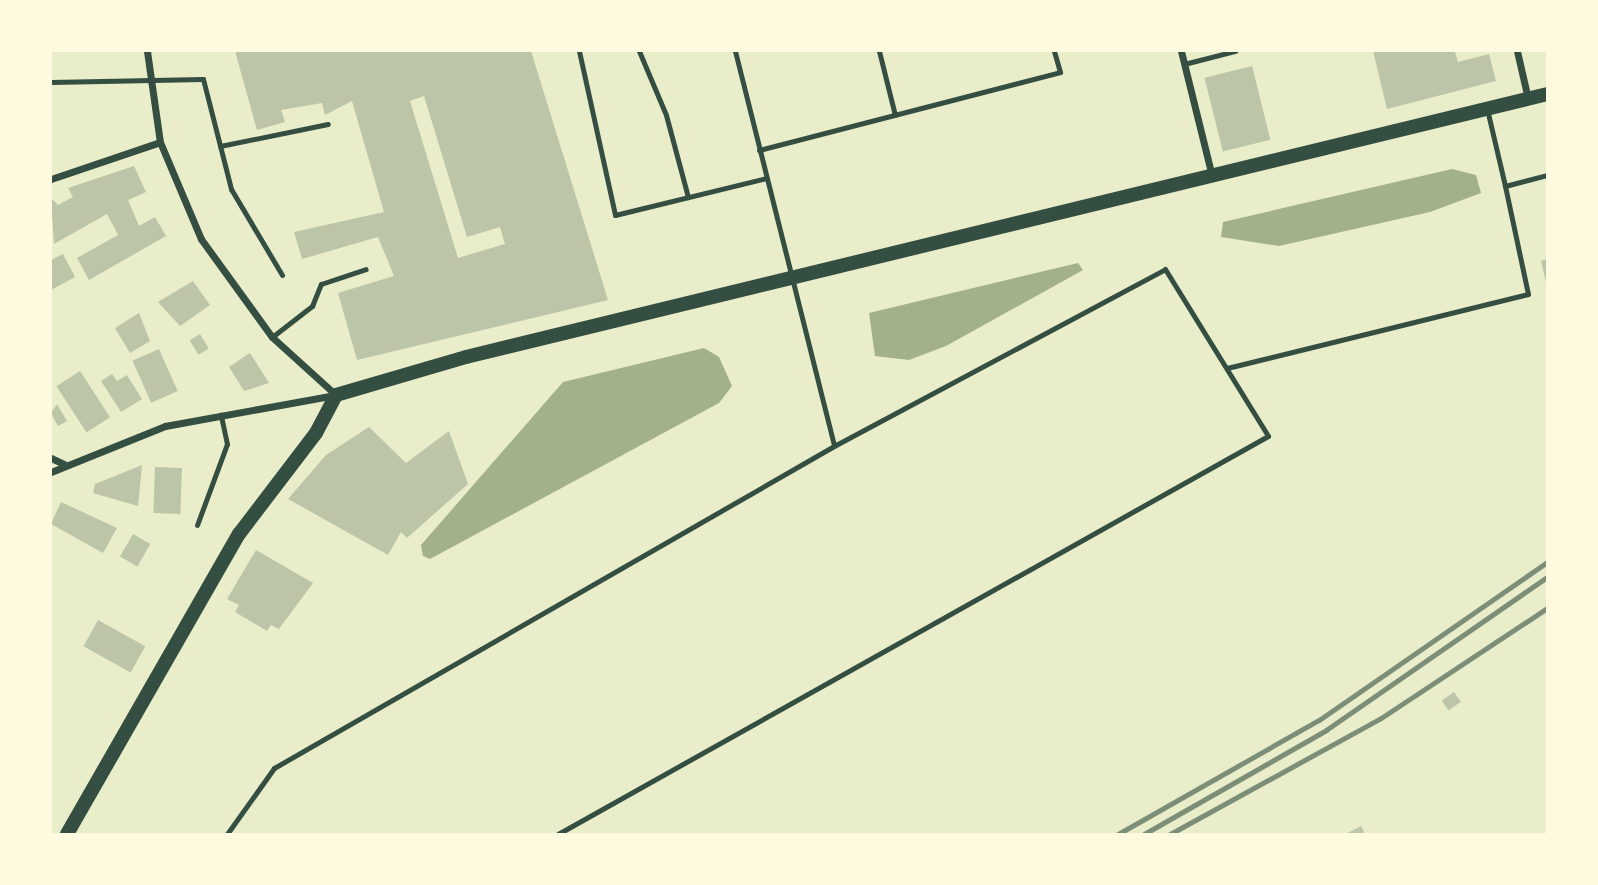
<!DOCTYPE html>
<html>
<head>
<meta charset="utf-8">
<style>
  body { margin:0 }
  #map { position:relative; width:1598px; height:885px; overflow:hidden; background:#e9edc9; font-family:Raleway,sans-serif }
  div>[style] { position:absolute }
  .water>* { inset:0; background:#a3b18a }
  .building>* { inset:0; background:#bcc5a7; transform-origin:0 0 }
  .service>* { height:5px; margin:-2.5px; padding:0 2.5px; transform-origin:2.5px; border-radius:2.5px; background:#344e41 }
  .minor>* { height:7px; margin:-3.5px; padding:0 3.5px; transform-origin:3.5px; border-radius:3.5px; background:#344e41 }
  .secondary>* { height:14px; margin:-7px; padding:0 7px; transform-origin:7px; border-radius:7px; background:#344e41 }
  .rail>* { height:5px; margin:-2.5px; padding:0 2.5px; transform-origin:2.5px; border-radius:2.5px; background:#7c8e77 }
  span { translate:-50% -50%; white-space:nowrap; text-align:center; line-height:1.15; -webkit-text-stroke:7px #fefae0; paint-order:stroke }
  .frame { position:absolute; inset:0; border:52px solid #fefae0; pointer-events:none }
</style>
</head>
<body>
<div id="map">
  <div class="water">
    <i style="clip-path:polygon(1452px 169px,1476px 175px,1481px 193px,1430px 212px,1279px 246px,1221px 237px,1223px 222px)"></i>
    <i style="clip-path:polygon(1078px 263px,1083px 270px,946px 346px,909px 360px,875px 356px,869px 313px)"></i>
    <i style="clip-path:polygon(704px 348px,719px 357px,732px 386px,719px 403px,430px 559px,423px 556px,421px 545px,563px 382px)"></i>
  </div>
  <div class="building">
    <i style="clip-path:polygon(evenodd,235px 51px,531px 51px,608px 300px,357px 360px,338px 293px,394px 276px,378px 237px,302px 259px,294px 232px,384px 212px,352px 101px,325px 115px,322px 103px,281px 110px,285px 122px,257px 130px,235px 51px,424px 96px,467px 237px,500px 227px,505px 244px,458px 258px,410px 101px,424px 96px)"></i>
    <i style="clip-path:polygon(1373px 51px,1455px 52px,1458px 62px,1489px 54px,1496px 81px,1387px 109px)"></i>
    <i style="left:1252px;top:66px;width:76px;height:49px;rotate:76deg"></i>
    <i style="clip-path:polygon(134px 166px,146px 192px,128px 200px,139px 226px,155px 217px,166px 236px,89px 280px,77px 258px,118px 235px,107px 214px,54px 244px,51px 198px,58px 205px,73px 197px,68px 188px)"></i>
    <i style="clip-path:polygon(63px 254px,75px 277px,51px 290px,51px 260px)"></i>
    <i style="clip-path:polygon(1547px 259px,1547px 282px,1546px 282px,1541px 261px)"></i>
    <i style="clip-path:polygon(193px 281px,210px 305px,180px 326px,158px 302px)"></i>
    <i style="clip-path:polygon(139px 313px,150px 341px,130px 353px,115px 328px)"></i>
    <i style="left:200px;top:334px;width:17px;height:12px;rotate:59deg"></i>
    <i style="left:159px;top:349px;width:46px;height:29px;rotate:66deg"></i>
    <i style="clip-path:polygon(250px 353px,269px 383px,244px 391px,229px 367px)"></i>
    <i style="left:80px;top:371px;width:55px;height:28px;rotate:57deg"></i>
    <i style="clip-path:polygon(112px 374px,117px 381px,127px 375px,142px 399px,121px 412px,101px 381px)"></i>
    <i style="clip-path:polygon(57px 404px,67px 421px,58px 426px,51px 413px)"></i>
    <i style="clip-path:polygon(369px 427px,406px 463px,449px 431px,468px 484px,407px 538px,401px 532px,388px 555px,288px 499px,326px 455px)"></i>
    <i style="clip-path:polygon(142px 465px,138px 506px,93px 493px,95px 484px)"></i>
    <i style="left:155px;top:467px;width:27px;height:46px;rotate:2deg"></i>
    <i style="clip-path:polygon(61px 502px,117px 528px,103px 553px,51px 524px)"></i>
    <i style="left:133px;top:534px;width:20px;height:26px;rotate:30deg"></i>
    <i style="clip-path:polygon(256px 550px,313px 583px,279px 629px,271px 625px,267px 631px,235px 612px,239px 605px,227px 599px)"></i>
    <i style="left:98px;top:620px;width:54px;height:30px;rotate:29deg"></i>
    <i style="left:1454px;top:692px;width:12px;height:15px;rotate:55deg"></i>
    <i style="clip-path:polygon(1361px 826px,1365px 834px,1346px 834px)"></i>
  </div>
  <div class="service">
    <i style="left:579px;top:51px;width:168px;rotate:77.6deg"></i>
    <i style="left:615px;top:215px;width:156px;rotate:-13.7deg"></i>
    <i style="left:639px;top:51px;width:69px;rotate:67.1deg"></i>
    <i style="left:666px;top:115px;width:85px;rotate:75deg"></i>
    <i style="left:735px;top:51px;width:407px;rotate:75.9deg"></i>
    <i style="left:879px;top:51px;width:66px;rotate:76deg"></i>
    <i style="left:1184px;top:64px;width:53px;rotate:-14.3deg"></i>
    <i style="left:51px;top:82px;width:152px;rotate:-1.1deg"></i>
    <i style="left:203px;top:79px;width:114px;rotate:75.7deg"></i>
    <i style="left:231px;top:189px;width:100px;rotate:59.3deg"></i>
    <i style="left:1487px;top:109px;width:79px;rotate:76.8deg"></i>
    <i style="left:1505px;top:186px;width:43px;rotate:-14.7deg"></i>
    <i style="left:220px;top:146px;width:110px;rotate:-11.5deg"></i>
    <i style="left:759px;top:150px;width:311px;rotate:-14.5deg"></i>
    <i style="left:1060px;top:72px;width:22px;rotate:-106deg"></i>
    <i style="left:272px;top:337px;width:51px;rotate:-37.8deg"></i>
    <i style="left:312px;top:306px;width:24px;rotate:-68deg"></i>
    <i style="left:321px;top:284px;width:47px;rotate:-18.4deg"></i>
    <i style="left:1227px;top:368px;width:310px;rotate:-13.8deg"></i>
    <i style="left:1528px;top:294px;width:110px;rotate:-102deg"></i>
    <i style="left:197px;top:525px;width:86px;rotate:-69.7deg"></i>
    <i style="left:227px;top:444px;width:30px;rotate:-102deg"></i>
    <i style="left:227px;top:834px;width:81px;rotate:-54.5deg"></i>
    <i style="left:274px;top:768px;width:646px;rotate:-29.9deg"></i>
    <i style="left:834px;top:446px;width:375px;rotate:-28.1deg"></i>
    <i style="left:1165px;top:269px;width:196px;rotate:58.3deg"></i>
    <i style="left:1268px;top:436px;width:814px;rotate:150.73deg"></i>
  </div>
  <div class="minor">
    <i style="left:147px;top:51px;width:92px;rotate:81.9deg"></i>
    <i style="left:160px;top:142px;width:105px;rotate:67.1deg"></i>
    <i style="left:201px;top:239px;width:121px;rotate:54.1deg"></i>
    <i style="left:272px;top:337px;width:86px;rotate:42.2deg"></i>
    <i style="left:1181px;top:51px;width:129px;rotate:76.1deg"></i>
    <i style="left:1517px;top:51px;width:49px;rotate:77.1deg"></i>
    <i style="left:51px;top:179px;width:115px;rotate:-18.7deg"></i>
    <i style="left:51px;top:458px;width:14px;rotate:25deg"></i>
    <i style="left:51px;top:472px;width:123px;rotate:-22deg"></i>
    <i style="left:165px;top:426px;width:173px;rotate:-10.3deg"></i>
  </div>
  <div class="secondary">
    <i style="left:67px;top:834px;width:346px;rotate:-60.2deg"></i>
    <i style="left:239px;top:534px;width:127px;rotate:-52.7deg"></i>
    <i style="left:316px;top:433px;width:43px;rotate:-62.2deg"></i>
    <i style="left:336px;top:395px;width:135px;rotate:-16.3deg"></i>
    <i style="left:466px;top:357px;width:1113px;rotate:-13.67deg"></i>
  </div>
  <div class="rail">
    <i style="left:1118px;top:834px;width:231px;rotate:-29.6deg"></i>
    <i style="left:1319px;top:720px;width:277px;rotate:-34.7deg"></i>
    <i style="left:1144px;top:834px;width:210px;rotate:-29.7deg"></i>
    <i style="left:1326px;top:730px;width:269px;rotate:-34.7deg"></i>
    <i style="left:1170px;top:834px;width:241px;rotate:-28.8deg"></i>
    <i style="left:1381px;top:718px;width:199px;rotate:-33.5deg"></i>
  </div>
  <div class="frame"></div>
</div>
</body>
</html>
